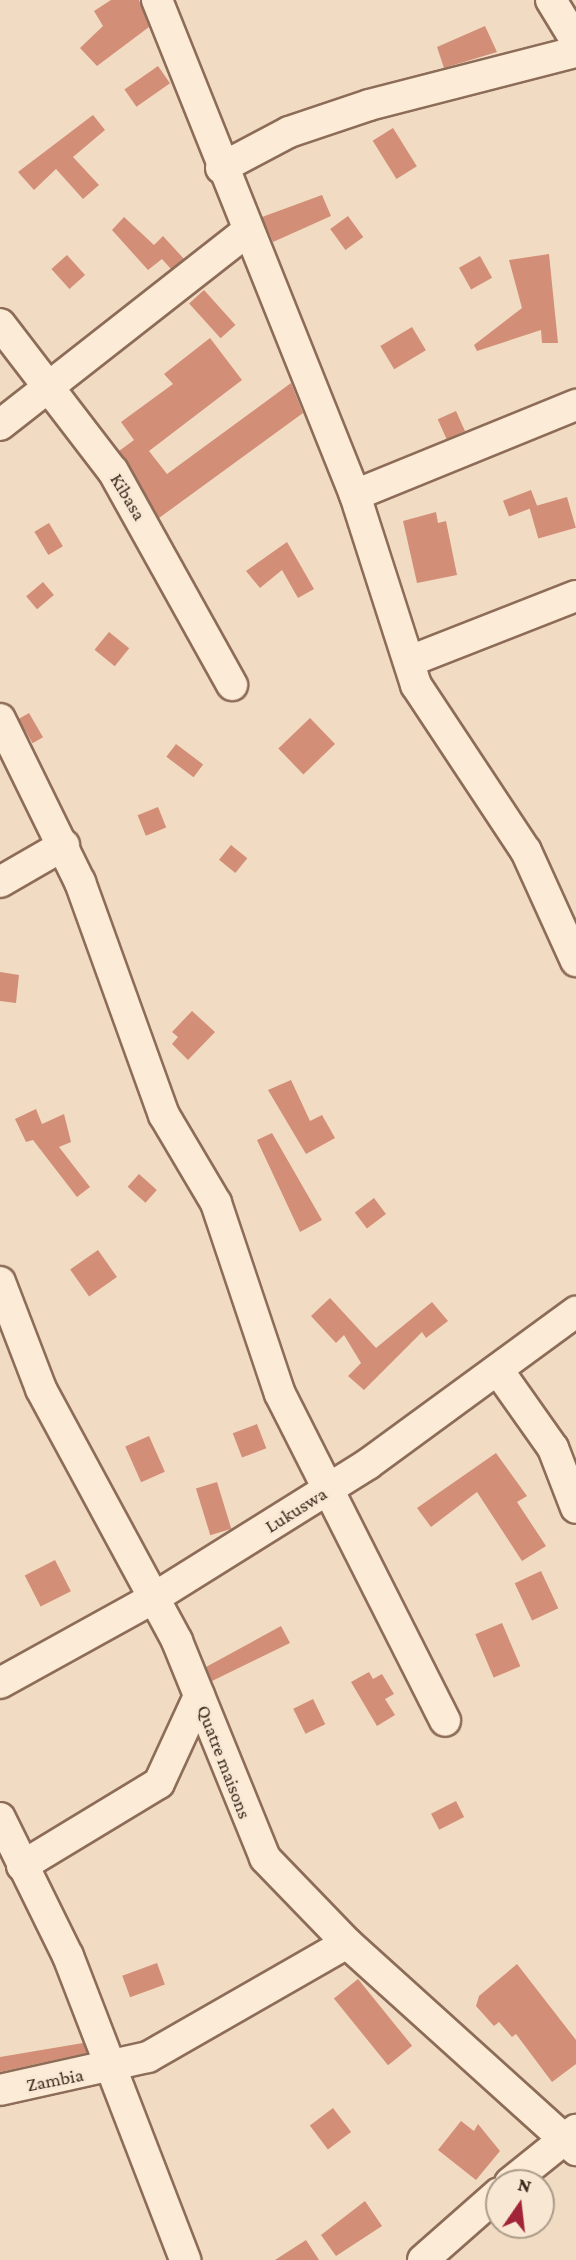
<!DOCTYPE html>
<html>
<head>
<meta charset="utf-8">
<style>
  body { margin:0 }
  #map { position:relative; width:576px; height:2260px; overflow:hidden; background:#f1dcc3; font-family:"Crimson Pro",serif }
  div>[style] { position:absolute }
  .building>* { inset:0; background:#d28e76; transform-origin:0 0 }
  .roads { filter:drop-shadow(2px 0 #8d6c58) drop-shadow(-2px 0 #8d6c58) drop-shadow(0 2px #8d6c58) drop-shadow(0 -2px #8d6c58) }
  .minor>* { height:30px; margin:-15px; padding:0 15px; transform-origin:15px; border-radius:15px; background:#fbebd7 }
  span { translate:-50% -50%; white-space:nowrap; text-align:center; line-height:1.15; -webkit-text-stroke:5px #f8e8d3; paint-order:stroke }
  .street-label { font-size:19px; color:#3c281d }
  .north { position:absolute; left:485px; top:2169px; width:70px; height:70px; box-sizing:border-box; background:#f8e8d3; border:2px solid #ad9b8a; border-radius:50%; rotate:14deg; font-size:19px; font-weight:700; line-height:28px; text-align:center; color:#3c281d }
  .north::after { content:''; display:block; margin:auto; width:24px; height:32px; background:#a12438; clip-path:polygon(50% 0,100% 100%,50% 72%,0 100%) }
</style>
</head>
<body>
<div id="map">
  <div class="building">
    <i style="clip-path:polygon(111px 0,139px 0,149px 27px,97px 66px,80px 48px,103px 26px,94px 11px)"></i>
    <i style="clip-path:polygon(485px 26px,497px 52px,444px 68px,437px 47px)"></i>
    <i style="left:158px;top:66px;width:21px;height:41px;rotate:55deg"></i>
    <i style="clip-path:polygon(93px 115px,105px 130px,73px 157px,99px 185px,83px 199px,56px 169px,34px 190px,18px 172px)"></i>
    <i style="left:393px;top:128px;width:45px;height:24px;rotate:58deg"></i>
    <i style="clip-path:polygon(322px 195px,331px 216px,273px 242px,262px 217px)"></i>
    <i style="left:348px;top:216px;width:26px;height:22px;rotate:54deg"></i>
    <i style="clip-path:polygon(124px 217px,154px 245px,163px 236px,184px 259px,171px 269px,162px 259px,148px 270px,112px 230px)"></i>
    <i style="clip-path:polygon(549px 254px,558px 343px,542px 343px,541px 330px,477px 351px,474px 345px,522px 308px,509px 260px)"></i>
    <i style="left:67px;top:255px;width:27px;height:21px;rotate:48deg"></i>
    <i style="left:480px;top:256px;width:25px;height:24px;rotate:61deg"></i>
    <i style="left:204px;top:290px;width:47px;height:20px;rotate:48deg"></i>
    <i style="left:412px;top:327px;width:27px;height:37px;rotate:59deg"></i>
    <i style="clip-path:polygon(210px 338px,242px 380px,149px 451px,167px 474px,291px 383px,303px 413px,159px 518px,119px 451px,134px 440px,121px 422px,173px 384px,164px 374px)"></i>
    <i style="left:456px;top:411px;width:22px;height:20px;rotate:66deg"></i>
    <i style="left:531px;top:490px;width:17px;height:30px;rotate:69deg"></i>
    <i style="left:567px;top:497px;width:32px;height:39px;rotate:74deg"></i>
    <i style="clip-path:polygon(436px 512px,438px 523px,446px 521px,457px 575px,417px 583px,403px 521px)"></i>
    <i style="left:49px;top:523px;width:27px;height:17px;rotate:59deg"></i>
    <i style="clip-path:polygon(287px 542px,314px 589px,298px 598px,282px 570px,260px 588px,246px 571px)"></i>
    <i style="left:43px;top:582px;width:17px;height:22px;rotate:50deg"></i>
    <i style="left:109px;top:632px;width:26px;height:23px;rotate:39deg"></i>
    <i style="left:29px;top:713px;width:28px;height:12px;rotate:60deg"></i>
    <i style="left:310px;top:718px;width:36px;height:44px;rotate:46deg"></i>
    <i style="left:176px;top:744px;width:34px;height:16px;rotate:37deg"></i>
    <i style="left:158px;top:807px;width:22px;height:22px;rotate:68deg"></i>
    <i style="left:231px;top:845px;width:21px;height:19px;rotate:39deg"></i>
    <i style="clip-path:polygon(0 972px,19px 975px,16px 1003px,0 1001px)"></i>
    <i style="clip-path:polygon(192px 1011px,215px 1032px,188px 1060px,172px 1044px,178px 1037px,172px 1032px)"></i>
    <i style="clip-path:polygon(291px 1080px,310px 1121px,322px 1115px,335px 1138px,306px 1154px,268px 1090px)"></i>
    <i style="clip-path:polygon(36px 1109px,42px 1124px,64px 1114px,71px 1142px,59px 1147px,90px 1187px,77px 1197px,33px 1140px,26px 1142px,15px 1119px)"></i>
    <i style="clip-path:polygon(272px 1133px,322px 1220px,300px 1232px,257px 1140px)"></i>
    <i style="left:139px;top:1174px;width:24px;height:17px;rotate:42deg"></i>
    <i style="left:374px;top:1198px;width:20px;height:24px;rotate:53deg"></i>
    <i style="left:98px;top:1250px;width:33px;height:34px;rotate:55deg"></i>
    <i style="clip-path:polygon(330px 1298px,376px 1348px,432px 1302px,448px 1321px,426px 1338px,422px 1332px,364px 1390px,348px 1376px,361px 1363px,344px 1335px,336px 1343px,311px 1316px)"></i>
    <i style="left:257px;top:1424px;width:26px;height:26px;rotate:69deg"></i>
    <i style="left:149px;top:1436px;width:39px;height:26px;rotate:66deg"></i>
    <i style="clip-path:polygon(496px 1453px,527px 1496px,517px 1502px,546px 1546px,522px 1561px,477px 1492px,431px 1527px,417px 1508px)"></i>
    <i style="left:217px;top:1482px;width:49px;height:22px;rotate:73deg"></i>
    <i style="left:55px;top:1560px;width:35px;height:34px;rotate:63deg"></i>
    <i style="left:541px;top:1571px;width:41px;height:29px;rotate:65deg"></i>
    <i style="left:502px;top:1623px;width:47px;height:29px;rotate:67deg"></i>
    <i style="clip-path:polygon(281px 1626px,290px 1643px,212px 1681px,206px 1667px)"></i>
    <i style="clip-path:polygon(369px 1672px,373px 1679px,382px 1674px,394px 1694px,385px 1699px,395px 1715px,377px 1726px,351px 1682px)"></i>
    <i style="left:313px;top:1699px;width:28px;height:22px;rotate:64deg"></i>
    <i style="left:456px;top:1801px;width:18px;height:28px;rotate:63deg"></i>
    <i style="left:157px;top:1963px;width:23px;height:37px;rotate:70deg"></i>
    <i style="clip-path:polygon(517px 1964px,576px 2040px,576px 2064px,552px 2082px,516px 2034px,512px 2037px,499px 2022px,494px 2026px,476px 2006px,479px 1996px)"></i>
    <i style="left:358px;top:1979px;width:86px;height:31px;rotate:51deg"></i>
    <i style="clip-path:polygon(83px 2043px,87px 2053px,0 2072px,0 2057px)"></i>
    <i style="left:333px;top:2108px;width:30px;height:29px;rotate:53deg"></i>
    <i style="clip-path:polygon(461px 2121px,474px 2131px,478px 2124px,500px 2151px,476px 2180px,438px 2150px)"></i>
    <i style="clip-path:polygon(365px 2201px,382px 2226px,336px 2256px,321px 2235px)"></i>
    <i style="clip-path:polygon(306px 2240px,319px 2260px,275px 2260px)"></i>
  </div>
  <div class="roads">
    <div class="minor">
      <i style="left:157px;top:0;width:533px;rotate:68.2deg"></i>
      <i style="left:355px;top:495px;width:200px;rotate:72.2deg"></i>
      <i style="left:416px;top:685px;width:199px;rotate:56.5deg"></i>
      <i style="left:526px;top:851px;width:121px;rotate:65.6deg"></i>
      <i style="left:551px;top:0;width:48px;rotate:58.6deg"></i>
      <i style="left:221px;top:168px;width:77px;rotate:-27.9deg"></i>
      <i style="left:289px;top:132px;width:84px;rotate:-18.6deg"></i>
      <i style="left:369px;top:105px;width:214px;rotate:-14.4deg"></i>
      <i style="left:0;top:324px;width:185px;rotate:52.5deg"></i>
      <i style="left:113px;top:471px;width:245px;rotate:60.9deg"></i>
      <i style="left:0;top:425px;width:311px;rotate:-38.1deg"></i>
      <i style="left:355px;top:495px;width:239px;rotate:-22.2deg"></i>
      <i style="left:410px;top:661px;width:178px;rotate:-21.4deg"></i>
      <i style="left:0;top:719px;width:182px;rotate:63.9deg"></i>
      <i style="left:80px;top:882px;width:248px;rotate:70.2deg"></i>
      <i style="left:164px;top:1115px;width:102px;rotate:59.4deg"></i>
      <i style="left:216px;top:1203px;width:201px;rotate:71.5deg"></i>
      <i style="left:280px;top:1394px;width:366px;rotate:63.2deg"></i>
      <i style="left:0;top:882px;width:74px;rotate:-30deg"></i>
      <i style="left:0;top:1282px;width:115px;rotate:69deg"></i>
      <i style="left:41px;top:1389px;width:286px;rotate:61.6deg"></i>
      <i style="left:177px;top:1641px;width:234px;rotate:67.9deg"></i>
      <i style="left:265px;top:1858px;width:118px;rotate:46deg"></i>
      <i style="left:347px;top:1943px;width:309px;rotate:42.1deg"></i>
      <i style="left:500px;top:1373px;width:92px;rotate:54.8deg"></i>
      <i style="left:553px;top:1448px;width:64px;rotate:69deg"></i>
      <i style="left:0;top:1683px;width:174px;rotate:-28.9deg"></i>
      <i style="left:152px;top:1599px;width:255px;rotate:-32deg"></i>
      <i style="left:368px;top:1464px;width:258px;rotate:-36.2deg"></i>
      <i style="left:0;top:1818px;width:154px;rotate:63.8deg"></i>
      <i style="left:68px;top:1956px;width:326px;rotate:68.9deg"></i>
      <i style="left:22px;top:1866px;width:160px;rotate:-31.2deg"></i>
      <i style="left:159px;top:1783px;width:96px;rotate:-65.3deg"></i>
      <i style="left:0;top:2090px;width:152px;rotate:-12.6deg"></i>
      <i style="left:148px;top:2057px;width:229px;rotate:-29.8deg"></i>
      <i style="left:510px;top:2183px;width:85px;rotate:-38.8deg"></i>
      <i style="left:423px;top:2260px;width:101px;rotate:-41.4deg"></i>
    </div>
  </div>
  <div class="street-label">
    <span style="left:128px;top:497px;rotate:59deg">Kibasa</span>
    <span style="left:296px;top:1510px;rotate:-32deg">Lukuswa</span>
    <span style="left:224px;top:1762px;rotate:69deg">Quatre maisons</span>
    <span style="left:55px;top:2080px;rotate:-11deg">Zambia</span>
  </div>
  <div class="north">N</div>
</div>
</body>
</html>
